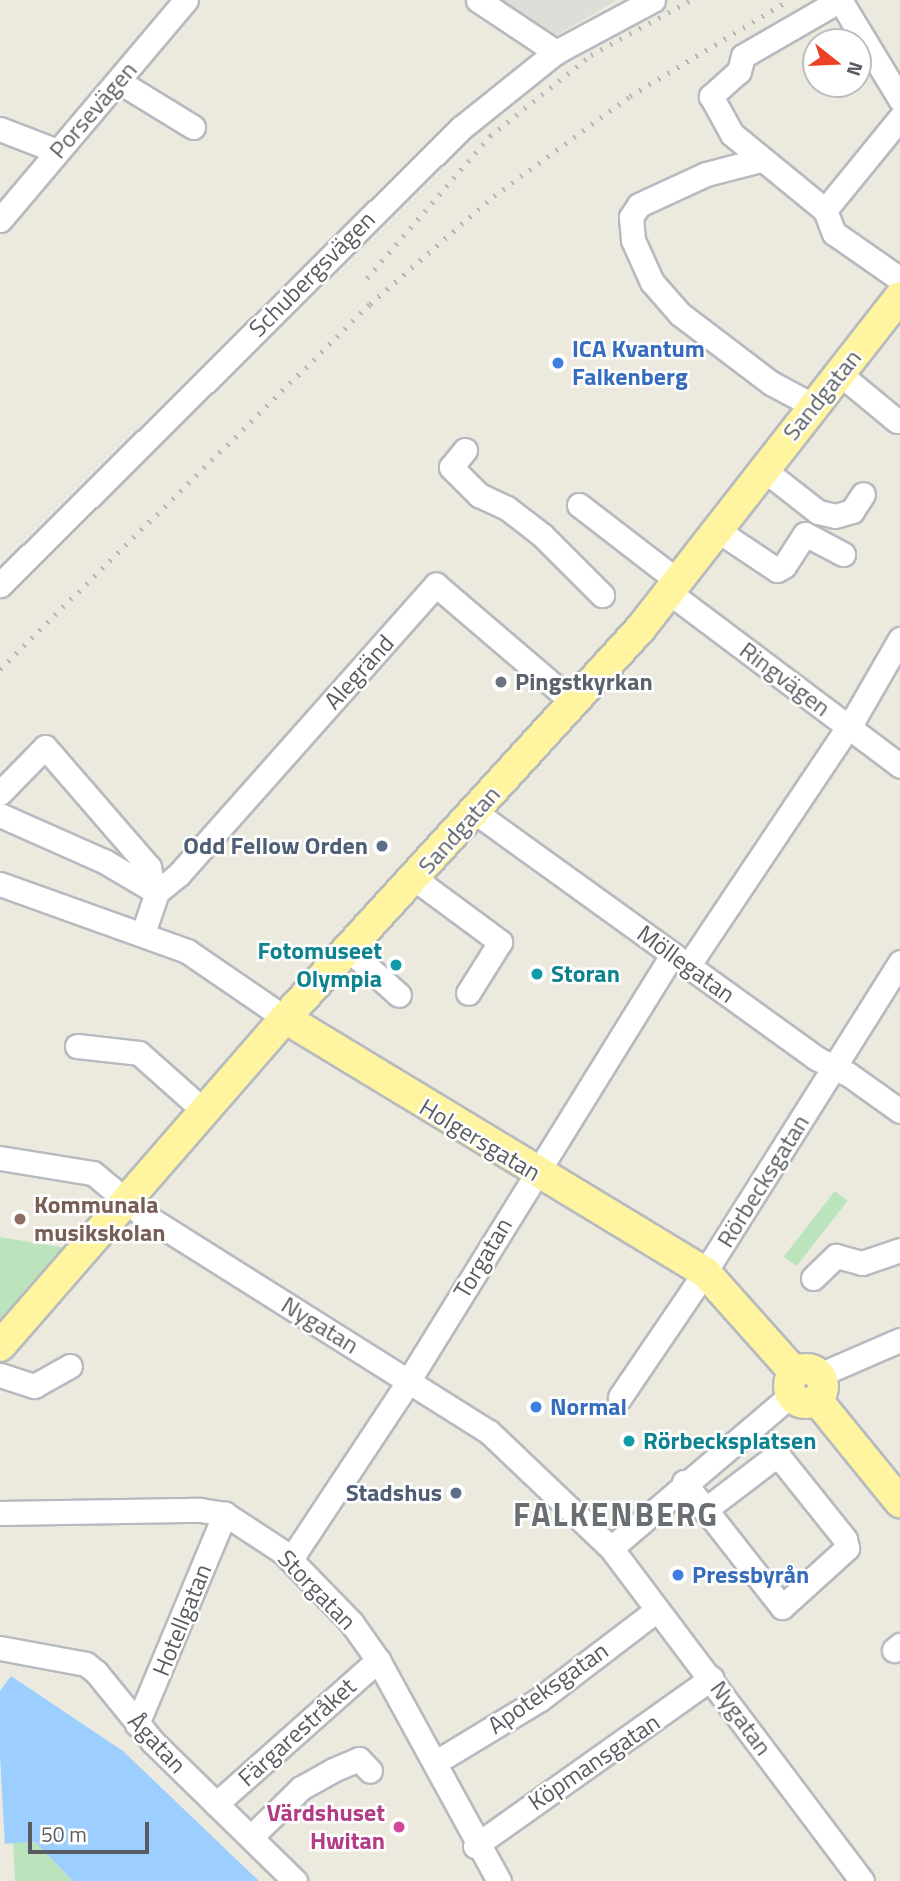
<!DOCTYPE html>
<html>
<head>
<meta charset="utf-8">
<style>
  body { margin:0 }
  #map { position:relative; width:900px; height:1881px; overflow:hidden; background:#eceadf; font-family:"Titillium Web",sans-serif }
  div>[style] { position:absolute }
  .industrial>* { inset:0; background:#dfddd7 }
  .green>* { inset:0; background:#bbe4bd; transform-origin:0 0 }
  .water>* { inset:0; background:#9ccfff }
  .pier>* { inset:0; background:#eceadf }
  .roads { filter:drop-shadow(2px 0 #b7babf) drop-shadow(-2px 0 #b7babf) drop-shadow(0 2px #b7babf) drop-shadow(0 -2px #b7babf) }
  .minor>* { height:23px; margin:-11.5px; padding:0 11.5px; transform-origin:11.5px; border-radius:11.5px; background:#fff }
  .major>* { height:30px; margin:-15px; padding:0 15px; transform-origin:15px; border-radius:15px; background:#fff5a1 }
  .major>.ring { margin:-15px; padding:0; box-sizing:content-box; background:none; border:30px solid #fff5a1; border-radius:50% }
  .rail>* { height:5px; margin-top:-2.5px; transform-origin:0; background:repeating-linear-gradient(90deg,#b3b4b4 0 2px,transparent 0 11px) }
  .dots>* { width:19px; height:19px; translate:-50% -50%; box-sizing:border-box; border:4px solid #fff; border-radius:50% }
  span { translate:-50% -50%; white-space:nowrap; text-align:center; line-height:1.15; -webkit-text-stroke:5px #fff; paint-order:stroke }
  .street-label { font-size:24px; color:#585c61 }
  .shop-label { font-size:24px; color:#366cbe; font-weight:700 }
  .left { translate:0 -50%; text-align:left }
  .worship-label { font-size:24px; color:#5b616d; font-weight:700 }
  .service-label { font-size:24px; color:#4e5e75; font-weight:700 }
  .right { translate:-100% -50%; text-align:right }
  .culture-label { font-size:24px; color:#0d838f; font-weight:700 }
  .education-label { font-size:24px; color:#785e54; font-weight:700 }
  .hotel-label { font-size:24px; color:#b23c85; font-weight:700 }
  .district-label { font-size:32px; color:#696e73; font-weight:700; letter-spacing:2px }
  .north { position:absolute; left:802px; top:28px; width:70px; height:70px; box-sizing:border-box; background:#fff; border:2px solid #bcbec0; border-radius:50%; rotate:108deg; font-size:19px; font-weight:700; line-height:28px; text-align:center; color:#585c61 }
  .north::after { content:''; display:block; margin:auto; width:24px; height:32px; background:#ea4127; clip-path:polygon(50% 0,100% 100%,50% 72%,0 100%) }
  .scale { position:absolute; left:28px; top:1822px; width:121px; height:32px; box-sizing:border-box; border:4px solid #585c61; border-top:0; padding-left:9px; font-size:21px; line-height:24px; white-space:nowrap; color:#585c61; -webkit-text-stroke:5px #fff; paint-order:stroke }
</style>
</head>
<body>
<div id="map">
  <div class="industrial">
    <i style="clip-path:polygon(496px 0,617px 0,555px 36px)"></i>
  </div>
  <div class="green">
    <i style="left:835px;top:1191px;width:16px;height:83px;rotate:38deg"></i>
    <i style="clip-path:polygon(0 1237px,73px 1249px,0 1328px)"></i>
    <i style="clip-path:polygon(35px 1842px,73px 1881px,15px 1881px,13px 1843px)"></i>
  </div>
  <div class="water">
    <i style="clip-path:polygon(11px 1676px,123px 1751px,259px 1881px,73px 1881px,35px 1842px,0 1844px,0 1691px)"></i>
  </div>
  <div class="pier">
    <i style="clip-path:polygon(0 1756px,5px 1847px,0 1847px)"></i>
  </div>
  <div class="roads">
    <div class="minor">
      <i style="left:478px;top:0;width:94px;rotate:33.7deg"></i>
      <i style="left:840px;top:0;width:112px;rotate:150deg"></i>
      <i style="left:743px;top:56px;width:16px;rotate:105deg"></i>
      <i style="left:739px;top:71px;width:38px;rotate:138deg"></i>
      <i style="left:711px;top:96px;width:43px;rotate:61.1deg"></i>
      <i style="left:732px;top:134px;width:120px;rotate:39.3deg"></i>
      <i style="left:825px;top:210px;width:25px;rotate:69deg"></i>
      <i style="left:834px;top:233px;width:80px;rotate:34.9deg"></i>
      <i style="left:840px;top:0;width:116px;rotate:58.8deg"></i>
      <i style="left:118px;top:81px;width:88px;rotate:31.5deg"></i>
      <i style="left:0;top:129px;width:61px;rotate:21.1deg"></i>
      <i style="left:760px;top:160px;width:56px;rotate:165.5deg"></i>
      <i style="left:706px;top:174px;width:74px;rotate:155.2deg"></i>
      <i style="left:639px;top:205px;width:14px;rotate:124deg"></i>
      <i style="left:631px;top:217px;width:23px;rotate:85deg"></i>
      <i style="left:633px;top:240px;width:46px;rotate:65.7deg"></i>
      <i style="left:652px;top:282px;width:43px;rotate:48.8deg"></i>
      <i style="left:680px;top:314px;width:114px;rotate:37.2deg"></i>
      <i style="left:771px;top:383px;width:49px;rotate:28.1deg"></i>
      <i style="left:825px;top:210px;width:119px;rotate:-50.8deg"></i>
      <i style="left:0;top:220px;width:288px;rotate:-49.8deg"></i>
      <i style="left:840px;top:374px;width:74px;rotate:39.5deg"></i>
      <i style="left:465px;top:450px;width:22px;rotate:129deg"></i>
      <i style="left:451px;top:467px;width:40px;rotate:45deg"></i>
      <i style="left:479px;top:495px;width:31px;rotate:25deg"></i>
      <i style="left:507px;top:508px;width:44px;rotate:37.6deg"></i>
      <i style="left:542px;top:535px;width:85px;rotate:45deg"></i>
      <i style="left:763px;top:469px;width:70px;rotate:38deg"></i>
      <i style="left:818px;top:512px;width:17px;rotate:13deg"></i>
      <i style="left:835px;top:516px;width:18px;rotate:-16deg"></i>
      <i style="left:852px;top:511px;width:20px;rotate:-57deg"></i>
      <i style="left:579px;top:505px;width:126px;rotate:37.6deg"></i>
      <i style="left:717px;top:530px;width:72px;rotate:33.7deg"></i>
      <i style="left:777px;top:570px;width:8px;rotate:-30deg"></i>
      <i style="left:784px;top:566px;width:38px;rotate:-57deg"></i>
      <i style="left:805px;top:534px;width:43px;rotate:27.8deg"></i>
      <i style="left:0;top:585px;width:649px;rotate:-44.75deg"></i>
      <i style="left:461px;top:128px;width:122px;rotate:-38.7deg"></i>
      <i style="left:556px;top:52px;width:110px;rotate:-28.2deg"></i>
      <i style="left:670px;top:593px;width:288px;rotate:36.9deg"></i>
      <i style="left:0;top:793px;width:64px;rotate:-45.6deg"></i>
      <i style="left:45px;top:747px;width:159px;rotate:49.1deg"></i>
      <i style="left:149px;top:867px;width:23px;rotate:80deg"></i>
      <i style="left:153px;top:890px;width:4px;rotate:27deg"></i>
      <i style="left:157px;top:892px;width:43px;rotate:108.9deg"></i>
      <i style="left:475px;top:812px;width:420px;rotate:35.8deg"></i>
      <i style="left:816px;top:1058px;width:36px;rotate:27deg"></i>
      <i style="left:848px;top:1074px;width:64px;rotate:35.4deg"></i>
      <i style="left:0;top:815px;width:114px;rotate:23.9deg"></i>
      <i style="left:104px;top:861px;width:57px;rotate:30.6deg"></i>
      <i style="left:415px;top:879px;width:106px;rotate:36.5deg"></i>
      <i style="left:500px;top:942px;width:60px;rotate:122.1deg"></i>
      <i style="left:0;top:884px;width:199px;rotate:19.7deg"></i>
      <i style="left:187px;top:951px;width:119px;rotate:34.4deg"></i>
      <i style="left:157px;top:892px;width:28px;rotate:-39deg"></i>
      <i style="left:179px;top:874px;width:387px;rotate:-48.4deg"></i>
      <i style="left:436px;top:585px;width:182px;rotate:40.5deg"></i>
      <i style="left:349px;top:950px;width:67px;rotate:42deg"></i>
      <i style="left:688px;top:966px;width:300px;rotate:-56.2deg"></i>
      <i style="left:855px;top:717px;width:90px;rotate:-60deg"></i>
      <i style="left:77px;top:1046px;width:62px;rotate:6.4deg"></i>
      <i style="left:139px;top:1053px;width:87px;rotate:41.7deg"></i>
      <i style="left:0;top:1158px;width:94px;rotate:9.2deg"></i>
      <i style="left:93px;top:1173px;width:62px;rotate:39.8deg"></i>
      <i style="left:141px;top:1213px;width:411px;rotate:32.2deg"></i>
      <i style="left:489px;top:1432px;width:168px;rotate:43.6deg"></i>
      <i style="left:813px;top:1278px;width:32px;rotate:-44deg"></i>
      <i style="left:836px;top:1256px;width:27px;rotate:15deg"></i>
      <i style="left:862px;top:1263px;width:40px;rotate:-18.9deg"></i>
      <i style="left:0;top:1375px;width:36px;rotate:18deg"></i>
      <i style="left:34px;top:1386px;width:41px;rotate:-29.1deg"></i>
      <i style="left:819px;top:1375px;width:88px;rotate:-23.4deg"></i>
      <i style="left:791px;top:1395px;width:236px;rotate:139.6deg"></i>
      <i style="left:611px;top:1548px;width:417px;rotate:53deg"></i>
      <i style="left:620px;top:1397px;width:151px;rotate:-55.8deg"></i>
      <i style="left:705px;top:1272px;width:366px;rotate:-57.8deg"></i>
      <i style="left:684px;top:1482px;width:159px;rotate:51.9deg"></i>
      <i style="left:782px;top:1607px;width:88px;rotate:-42.2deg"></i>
      <i style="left:847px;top:1548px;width:9px;rotate:-103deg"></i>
      <i style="left:845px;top:1539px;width:104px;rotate:-128.7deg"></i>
      <i style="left:780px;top:1458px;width:7px;rotate:180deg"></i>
      <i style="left:773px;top:1458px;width:86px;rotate:142.6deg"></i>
      <i style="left:0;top:1513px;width:200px;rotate:-0.9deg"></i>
      <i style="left:200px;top:1510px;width:25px;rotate:9deg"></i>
      <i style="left:225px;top:1514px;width:69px;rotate:33.2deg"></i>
      <i style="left:283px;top:1552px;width:98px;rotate:45.8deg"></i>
      <i style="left:351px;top:1622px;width:47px;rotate:54.6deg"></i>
      <i style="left:378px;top:1660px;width:252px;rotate:61.3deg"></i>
      <i style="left:291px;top:1559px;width:196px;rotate:-56.5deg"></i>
      <i style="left:399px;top:1396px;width:519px;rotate:-58.24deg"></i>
      <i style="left:0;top:1648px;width:87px;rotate:10.5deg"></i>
      <i style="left:86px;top:1664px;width:13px;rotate:39deg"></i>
      <i style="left:96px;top:1672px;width:90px;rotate:50.8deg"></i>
      <i style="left:153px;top:1742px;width:199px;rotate:44.4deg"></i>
      <i style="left:894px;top:1650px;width:8px;rotate:-40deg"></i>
      <i style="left:137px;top:1724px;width:228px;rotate:-67.3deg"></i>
      <i style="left:436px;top:1762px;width:122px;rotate:-31.2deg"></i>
      <i style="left:540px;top:1699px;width:147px;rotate:-37.3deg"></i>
      <i style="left:216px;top:1804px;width:217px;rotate:-41.6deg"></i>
      <i style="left:251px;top:1837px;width:70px;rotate:-44.4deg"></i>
      <i style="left:301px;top:1788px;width:37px;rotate:-29deg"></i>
      <i style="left:333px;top:1770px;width:28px;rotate:-23deg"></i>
      <i style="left:359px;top:1759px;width:16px;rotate:47deg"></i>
      <i style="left:475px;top:1846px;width:290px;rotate:-35.4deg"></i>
    </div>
    <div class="major">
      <i style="left:285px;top:1018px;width:491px;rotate:31.2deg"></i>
      <i style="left:705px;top:1272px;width:135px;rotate:48.3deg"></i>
      <i style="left:0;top:1346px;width:435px;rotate:-49deg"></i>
      <i style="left:285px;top:1018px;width:528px;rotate:-47.61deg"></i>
      <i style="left:641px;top:628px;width:420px;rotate:-52deg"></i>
      <i class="ring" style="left:789px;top:1369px;width:4px;height:4px"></i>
      <i style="left:817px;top:1400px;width:132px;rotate:50.9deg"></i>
    </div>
  </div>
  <div class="rail">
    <i style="left:367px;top:278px;width:188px;rotate:-49.1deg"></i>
    <i style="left:490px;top:136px;width:129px;rotate:-38.7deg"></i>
    <i style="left:591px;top:55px;width:114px;rotate:-28.8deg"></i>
    <i style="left:0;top:669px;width:520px;rotate:-44.61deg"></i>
    <i style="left:370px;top:304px;width:164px;rotate:-41.1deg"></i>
    <i style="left:494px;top:196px;width:169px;rotate:-36.3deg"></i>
    <i style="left:630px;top:96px;width:186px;rotate:-31.1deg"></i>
  </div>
  <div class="dots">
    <i style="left:558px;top:363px;background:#3f7fe0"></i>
    <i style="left:501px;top:682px;background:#6b7280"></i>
    <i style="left:382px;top:846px;background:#5c6f8a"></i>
    <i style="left:396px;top:965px;background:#0f9aa8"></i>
    <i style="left:537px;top:974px;background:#0f9aa8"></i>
    <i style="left:20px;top:1219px;background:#8d6e63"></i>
    <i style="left:536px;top:1407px;background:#3f7fe0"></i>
    <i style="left:629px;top:1441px;background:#0f9aa8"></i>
    <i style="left:456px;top:1493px;background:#5c6f8a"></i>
    <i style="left:678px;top:1575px;background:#3f7fe0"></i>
    <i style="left:399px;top:1827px;background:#d1479c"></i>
  </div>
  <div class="street-label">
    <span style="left:93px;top:110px;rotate:-49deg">Porsevägen</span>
    <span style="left:312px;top:274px;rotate:-45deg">Schubergsvägen</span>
    <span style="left:822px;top:395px;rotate:-51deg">Sandgatan</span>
    <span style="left:359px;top:672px;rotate:-48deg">Alegränd</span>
    <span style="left:785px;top:679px;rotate:37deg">Ringvägen</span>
    <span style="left:459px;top:830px;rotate:-48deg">Sandgatan</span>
    <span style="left:686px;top:964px;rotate:36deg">Möllegatan</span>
    <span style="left:480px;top:1140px;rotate:31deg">Holgersgatan</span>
    <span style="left:763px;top:1181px;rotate:-58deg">Rörbecksgatan</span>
    <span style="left:483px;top:1258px;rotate:-59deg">Torgatan</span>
    <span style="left:320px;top:1325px;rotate:32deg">Nygatan</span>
    <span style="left:317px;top:1590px;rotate:46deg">Storgatan</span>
    <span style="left:182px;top:1620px;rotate:-68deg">Hotellgatan</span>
    <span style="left:548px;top:1688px;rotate:-35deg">Apoteksgatan</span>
    <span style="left:741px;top:1718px;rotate:54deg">Nygatan</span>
    <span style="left:297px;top:1732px;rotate:-42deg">Färgarestråket</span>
    <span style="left:157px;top:1743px;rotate:47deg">Ågatan</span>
    <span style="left:594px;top:1762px;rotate:-34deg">Köpmansgatan</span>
  </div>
  <div class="shop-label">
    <span class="left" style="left:572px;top:363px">ICA Kvantum<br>Falkenberg</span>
    <span class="left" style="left:550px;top:1407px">Normal</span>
    <span class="left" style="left:692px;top:1575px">Pressbyrån</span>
  </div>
  <div class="worship-label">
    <span class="left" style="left:515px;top:682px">Pingstkyrkan</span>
  </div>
  <div class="service-label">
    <span class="right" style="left:368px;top:846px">Odd Fellow Orden</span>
    <span class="right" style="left:442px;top:1493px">Stadshus</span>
  </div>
  <div class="culture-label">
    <span class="right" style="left:382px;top:965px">Fotomuseet<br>Olympia</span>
    <span class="left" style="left:551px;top:974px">Storan</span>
    <span class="left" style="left:643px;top:1441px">Rörbecksplatsen</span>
  </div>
  <div class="education-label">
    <span class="left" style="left:34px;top:1219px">Kommunala<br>musikskolan</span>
  </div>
  <div class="hotel-label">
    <span class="right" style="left:385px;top:1827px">Värdshuset<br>Hwitan</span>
  </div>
  <div class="district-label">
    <span style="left:616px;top:1514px">FALKENBERG</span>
  </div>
  <div class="north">N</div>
  <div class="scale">50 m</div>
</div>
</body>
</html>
